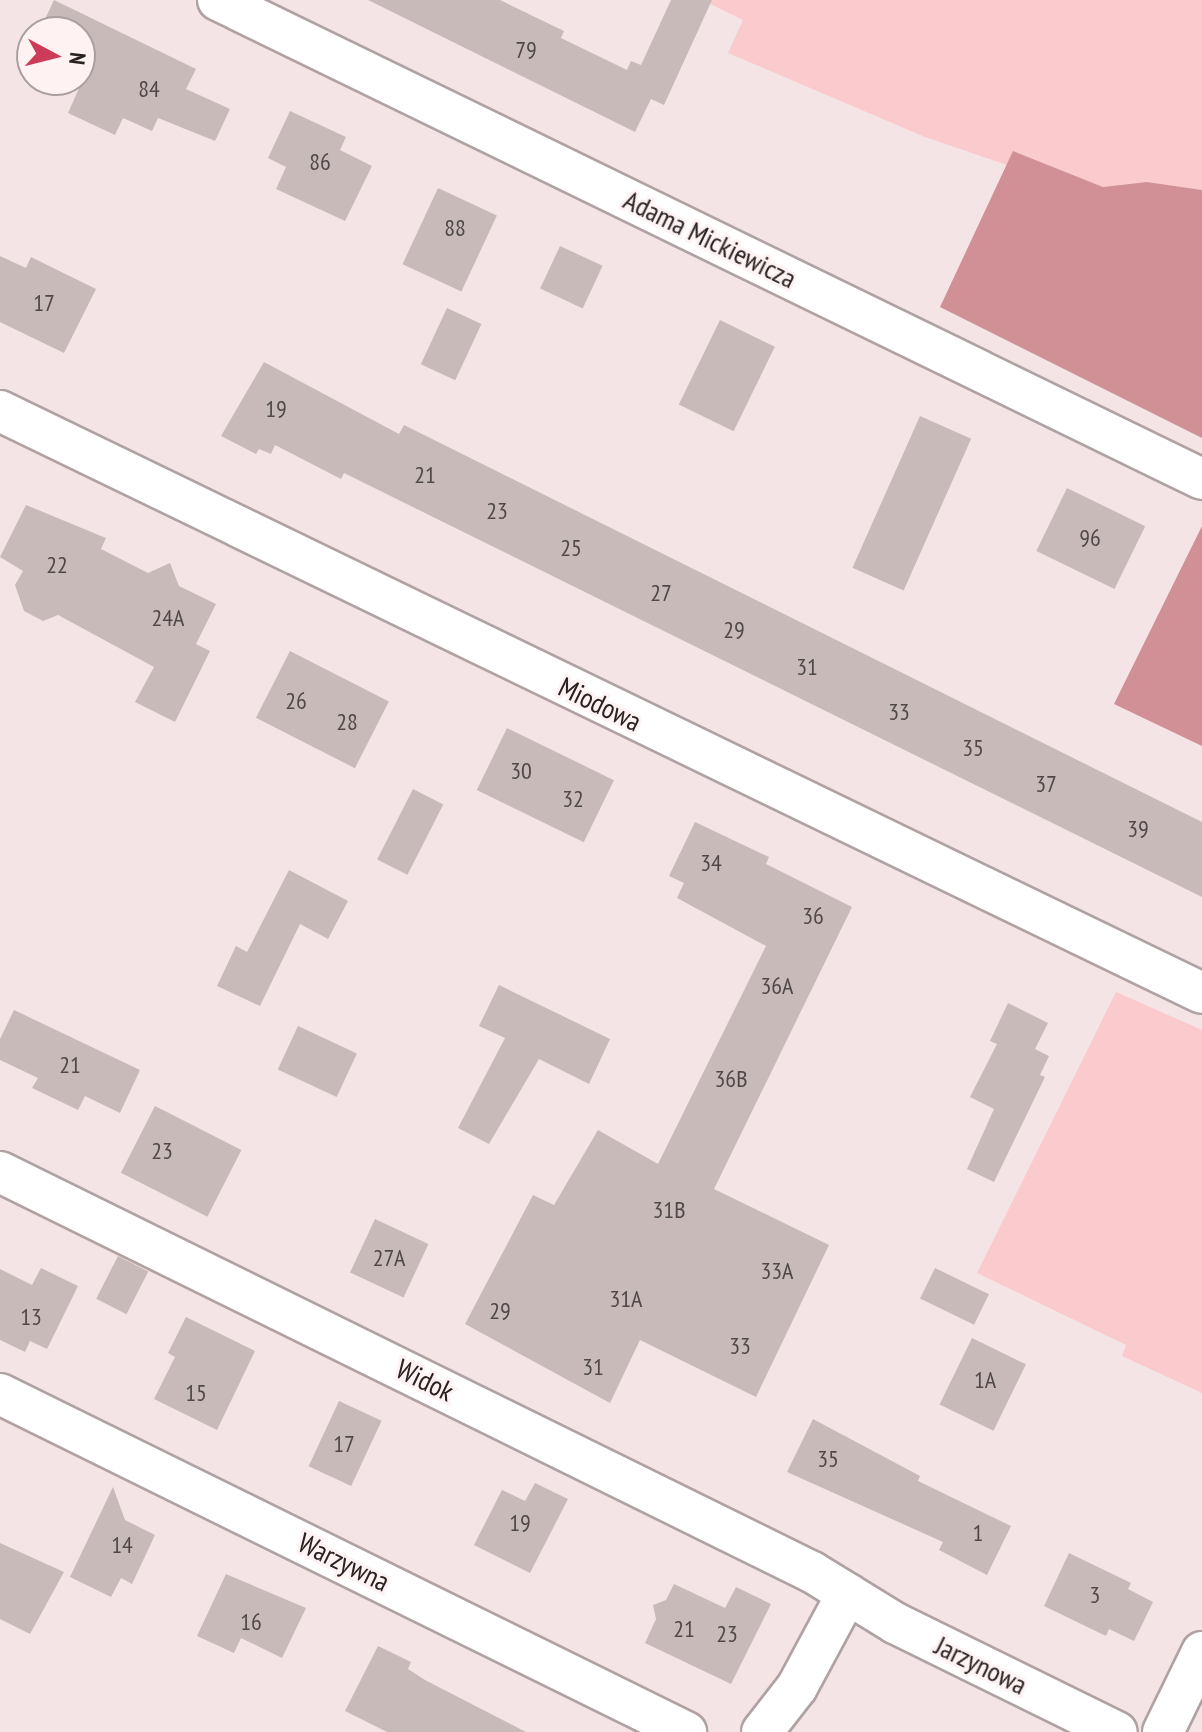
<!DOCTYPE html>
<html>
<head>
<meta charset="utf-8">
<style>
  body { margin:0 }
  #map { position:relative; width:1202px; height:1732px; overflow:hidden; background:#f4e4e5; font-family:"PT Sans Narrow",sans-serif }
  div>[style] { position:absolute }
  .green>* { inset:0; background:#facacd }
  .forest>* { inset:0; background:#d09096 }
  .building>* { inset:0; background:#c9baba; transform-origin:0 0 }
  .roads { filter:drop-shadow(2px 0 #b0a2a3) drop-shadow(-2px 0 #b0a2a3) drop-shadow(0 2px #b0a2a3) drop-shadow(0 -2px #b0a2a3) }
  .minor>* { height:40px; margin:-20px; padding:0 20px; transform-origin:20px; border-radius:20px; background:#fff }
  span { translate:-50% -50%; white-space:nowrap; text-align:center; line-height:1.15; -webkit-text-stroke:6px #fff2f3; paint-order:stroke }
  .number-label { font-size:24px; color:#504848 }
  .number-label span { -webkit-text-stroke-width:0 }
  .street-label { font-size:28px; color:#282222 }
  .north { position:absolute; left:16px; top:16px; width:80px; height:80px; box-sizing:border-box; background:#fff2f3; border:2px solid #a99f9f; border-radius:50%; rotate:97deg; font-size:22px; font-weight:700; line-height:32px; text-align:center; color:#282222 }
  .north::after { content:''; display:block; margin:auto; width:28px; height:36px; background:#cc3c59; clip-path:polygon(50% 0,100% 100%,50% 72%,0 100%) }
</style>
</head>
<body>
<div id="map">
  <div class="green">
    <i style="clip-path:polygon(702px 0,1202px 0,1202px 190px,1147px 182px,1103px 187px,1013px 151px,1007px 165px,925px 137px,728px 53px,743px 20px)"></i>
    <i style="clip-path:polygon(1116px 992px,1202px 1030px,1202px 1393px,1122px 1356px,1126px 1345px,977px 1273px)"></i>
  </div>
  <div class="forest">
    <i style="clip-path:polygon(1013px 151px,1103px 187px,1147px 182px,1202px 190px,1202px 438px,940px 307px)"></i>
    <i style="clip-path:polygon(1202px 526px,1202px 746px,1114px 704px)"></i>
  </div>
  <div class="building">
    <i style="clip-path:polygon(54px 0,196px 69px,186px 89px,230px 109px,215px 141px,158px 118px,152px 131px,123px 118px,115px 135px,68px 113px,80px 86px,68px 80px,80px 80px,80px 32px,39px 32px)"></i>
    <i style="clip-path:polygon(368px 0,500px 0,564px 31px,561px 38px,627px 70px,631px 61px,641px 65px,671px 0,712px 0,664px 105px,651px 99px,635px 132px)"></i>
    <i style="clip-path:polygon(290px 111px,346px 137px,340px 150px,372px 166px,345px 221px,276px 189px,286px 167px,268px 158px)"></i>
    <i style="left:438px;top:188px;width:65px;height:84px;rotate:25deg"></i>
    <i style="left:560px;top:246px;width:47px;height:47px;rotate:25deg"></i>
    <i style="clip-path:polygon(0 256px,26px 268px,31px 257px,96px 289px,64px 353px,0 322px)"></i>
    <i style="left:447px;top:308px;width:38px;height:62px;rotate:25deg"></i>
    <i style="left:720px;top:320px;width:61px;height:94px;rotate:26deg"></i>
    <i style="clip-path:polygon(264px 362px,399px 434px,404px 425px,1202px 822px,1202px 897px,344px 473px,341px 479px,275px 445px,271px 454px,259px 449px,256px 454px,221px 436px)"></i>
    <i style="left:920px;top:416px;width:56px;height:166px;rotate:24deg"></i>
    <i style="left:1067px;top:488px;width:87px;height:70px;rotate:26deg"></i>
    <i style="clip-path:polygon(26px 505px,106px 538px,101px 549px,148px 573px,170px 563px,179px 586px,216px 604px,196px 644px,210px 651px,175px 722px,135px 702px,154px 667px,58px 615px,43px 621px,24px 611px,15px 585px,23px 571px,0 557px)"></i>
    <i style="left:290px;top:651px;width:111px;height:75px;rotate:27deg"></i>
    <i style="left:507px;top:728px;width:119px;height:69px;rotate:26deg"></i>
    <i style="left:413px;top:789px;width:34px;height:79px;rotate:27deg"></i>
    <i style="clip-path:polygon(695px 822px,769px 857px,766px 864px,852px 907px,714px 1189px,829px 1245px,756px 1397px,640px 1340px,610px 1403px,465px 1324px,533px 1195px,554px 1205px,598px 1130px,658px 1164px,766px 946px,677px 898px,684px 883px,669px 876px)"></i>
    <i style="clip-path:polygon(289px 870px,348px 901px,328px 939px,300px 924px,260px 1006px,217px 986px,236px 946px,247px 952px)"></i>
    <i style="clip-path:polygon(499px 985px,610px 1039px,589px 1084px,539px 1059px,489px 1144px,458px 1128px,505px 1038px,479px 1026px)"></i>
    <i style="clip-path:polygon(1008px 1003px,1048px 1023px,1035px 1049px,1049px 1056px,1040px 1075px,1045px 1077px,994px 1182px,967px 1169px,994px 1109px,970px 1097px,997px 1044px,990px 1041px)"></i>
    <i style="clip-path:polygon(14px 1010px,140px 1070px,120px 1113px,85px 1096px,78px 1110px,32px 1088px,38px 1078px,0 1060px,0 1039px)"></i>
    <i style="left:298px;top:1026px;width:65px;height:48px;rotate:25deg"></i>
    <i style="left:155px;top:1106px;width:97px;height:75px;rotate:27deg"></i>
    <i style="left:375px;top:1219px;width:59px;height:59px;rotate:25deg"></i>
    <i style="left:118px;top:1256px;width:34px;height:48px;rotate:27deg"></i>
    <i style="clip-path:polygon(41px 1268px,78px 1286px,47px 1349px,30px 1341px,25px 1352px,0 1340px,0 1269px,32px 1285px)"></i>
    <i style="left:935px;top:1268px;width:60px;height:34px;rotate:26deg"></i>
    <i style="clip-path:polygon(186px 1317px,255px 1351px,217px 1430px,154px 1399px,175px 1357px,168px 1353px)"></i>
    <i style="left:972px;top:1338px;width:60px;height:74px;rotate:26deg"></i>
    <i style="left:339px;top:1401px;width:47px;height:72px;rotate:25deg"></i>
    <i style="clip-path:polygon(813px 1419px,920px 1476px,918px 1481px,1011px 1526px,987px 1575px,939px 1550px,943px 1542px,787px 1472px)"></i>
    <i style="clip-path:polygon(535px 1483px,568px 1499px,530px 1573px,474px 1545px,502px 1490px,525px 1501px)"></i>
    <i style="clip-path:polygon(113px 1487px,125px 1520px,155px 1535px,132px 1584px,121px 1578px,111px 1597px,70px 1577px)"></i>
    <i style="clip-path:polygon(0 1543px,64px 1572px,30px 1634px,0 1619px)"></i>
    <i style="clip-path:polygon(1069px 1553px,1131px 1583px,1128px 1589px,1153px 1602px,1134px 1641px,1109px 1629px,1106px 1636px,1044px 1606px)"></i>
    <i style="clip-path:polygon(226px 1574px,306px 1608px,282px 1658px,241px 1638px,234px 1653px,197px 1636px)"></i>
    <i style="clip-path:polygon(674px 1584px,725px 1608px,736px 1587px,771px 1604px,731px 1684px,645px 1643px,656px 1619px,653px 1605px,666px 1600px)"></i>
    <i style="clip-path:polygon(378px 1646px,411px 1662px,408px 1669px,425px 1680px,526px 1732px,387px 1732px,345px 1711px)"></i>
  </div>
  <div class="roads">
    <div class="minor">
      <i style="left:218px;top:0;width:1094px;rotate:25.96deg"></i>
      <i style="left:0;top:411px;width:1335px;rotate:25.84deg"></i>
      <i style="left:0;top:1172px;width:905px;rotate:26.23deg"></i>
      <i style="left:812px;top:1572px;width:97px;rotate:31.6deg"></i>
      <i style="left:895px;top:1623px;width:247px;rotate:26.2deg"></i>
      <i style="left:0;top:1394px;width:765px;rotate:26.23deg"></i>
      <i style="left:762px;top:1732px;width:57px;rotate:-52.1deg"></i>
      <i style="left:797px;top:1687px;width:106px;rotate:-61.7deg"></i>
      <i style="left:1163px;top:1732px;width:89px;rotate:-64deg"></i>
    </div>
  </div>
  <div class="number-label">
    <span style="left:526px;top:50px">79</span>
    <span style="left:149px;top:89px">84</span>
    <span style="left:320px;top:162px">86</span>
    <span style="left:455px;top:228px">88</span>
    <span style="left:44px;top:303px">17</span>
    <span style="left:276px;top:409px">19</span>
    <span style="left:425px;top:475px">21</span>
    <span style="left:497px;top:511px">23</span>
    <span style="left:1090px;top:538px">96</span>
    <span style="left:571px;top:548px">25</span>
    <span style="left:57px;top:565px">22</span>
    <span style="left:661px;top:593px">27</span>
    <span style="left:168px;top:618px">24A</span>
    <span style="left:734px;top:630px">29</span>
    <span style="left:807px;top:667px">31</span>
    <span style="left:296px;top:701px">26</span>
    <span style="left:899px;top:712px">33</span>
    <span style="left:347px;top:722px">28</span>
    <span style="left:973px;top:748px">35</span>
    <span style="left:521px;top:771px">30</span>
    <span style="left:1046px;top:784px">37</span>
    <span style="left:573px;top:799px">32</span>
    <span style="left:1138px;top:829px">39</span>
    <span style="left:711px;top:863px">34</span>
    <span style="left:813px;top:916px">36</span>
    <span style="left:777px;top:986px">36A</span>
    <span style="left:70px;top:1065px">21</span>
    <span style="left:731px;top:1079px">36B</span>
    <span style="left:162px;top:1151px">23</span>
    <span style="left:669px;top:1210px">31B</span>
    <span style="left:389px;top:1258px">27A</span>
    <span style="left:777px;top:1271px">33A</span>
    <span style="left:626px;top:1299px">31A</span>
    <span style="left:500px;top:1311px">29</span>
    <span style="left:31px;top:1317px">13</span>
    <span style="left:740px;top:1346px">33</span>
    <span style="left:593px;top:1367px">31</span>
    <span style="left:985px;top:1380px">1A</span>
    <span style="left:196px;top:1393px">15</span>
    <span style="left:344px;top:1444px">17</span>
    <span style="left:828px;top:1459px">35</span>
    <span style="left:520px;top:1523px">19</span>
    <span style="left:978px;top:1533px">1</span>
    <span style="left:122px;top:1545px">14</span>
    <span style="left:1095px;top:1595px">3</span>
    <span style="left:251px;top:1622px">16</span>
    <span style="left:684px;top:1629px">21</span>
    <span style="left:727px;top:1634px">23</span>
  </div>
  <div class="street-label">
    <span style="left:710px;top:239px;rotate:26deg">Adama Mickiewicza</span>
    <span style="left:600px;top:704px;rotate:26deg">Miodowa</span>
    <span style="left:425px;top:1380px;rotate:26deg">Widok</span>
    <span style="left:344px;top:1562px;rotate:26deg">Warzywna</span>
    <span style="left:981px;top:1665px;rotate:26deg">Jarzynowa</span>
  </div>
  <div class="north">N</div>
</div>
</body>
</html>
